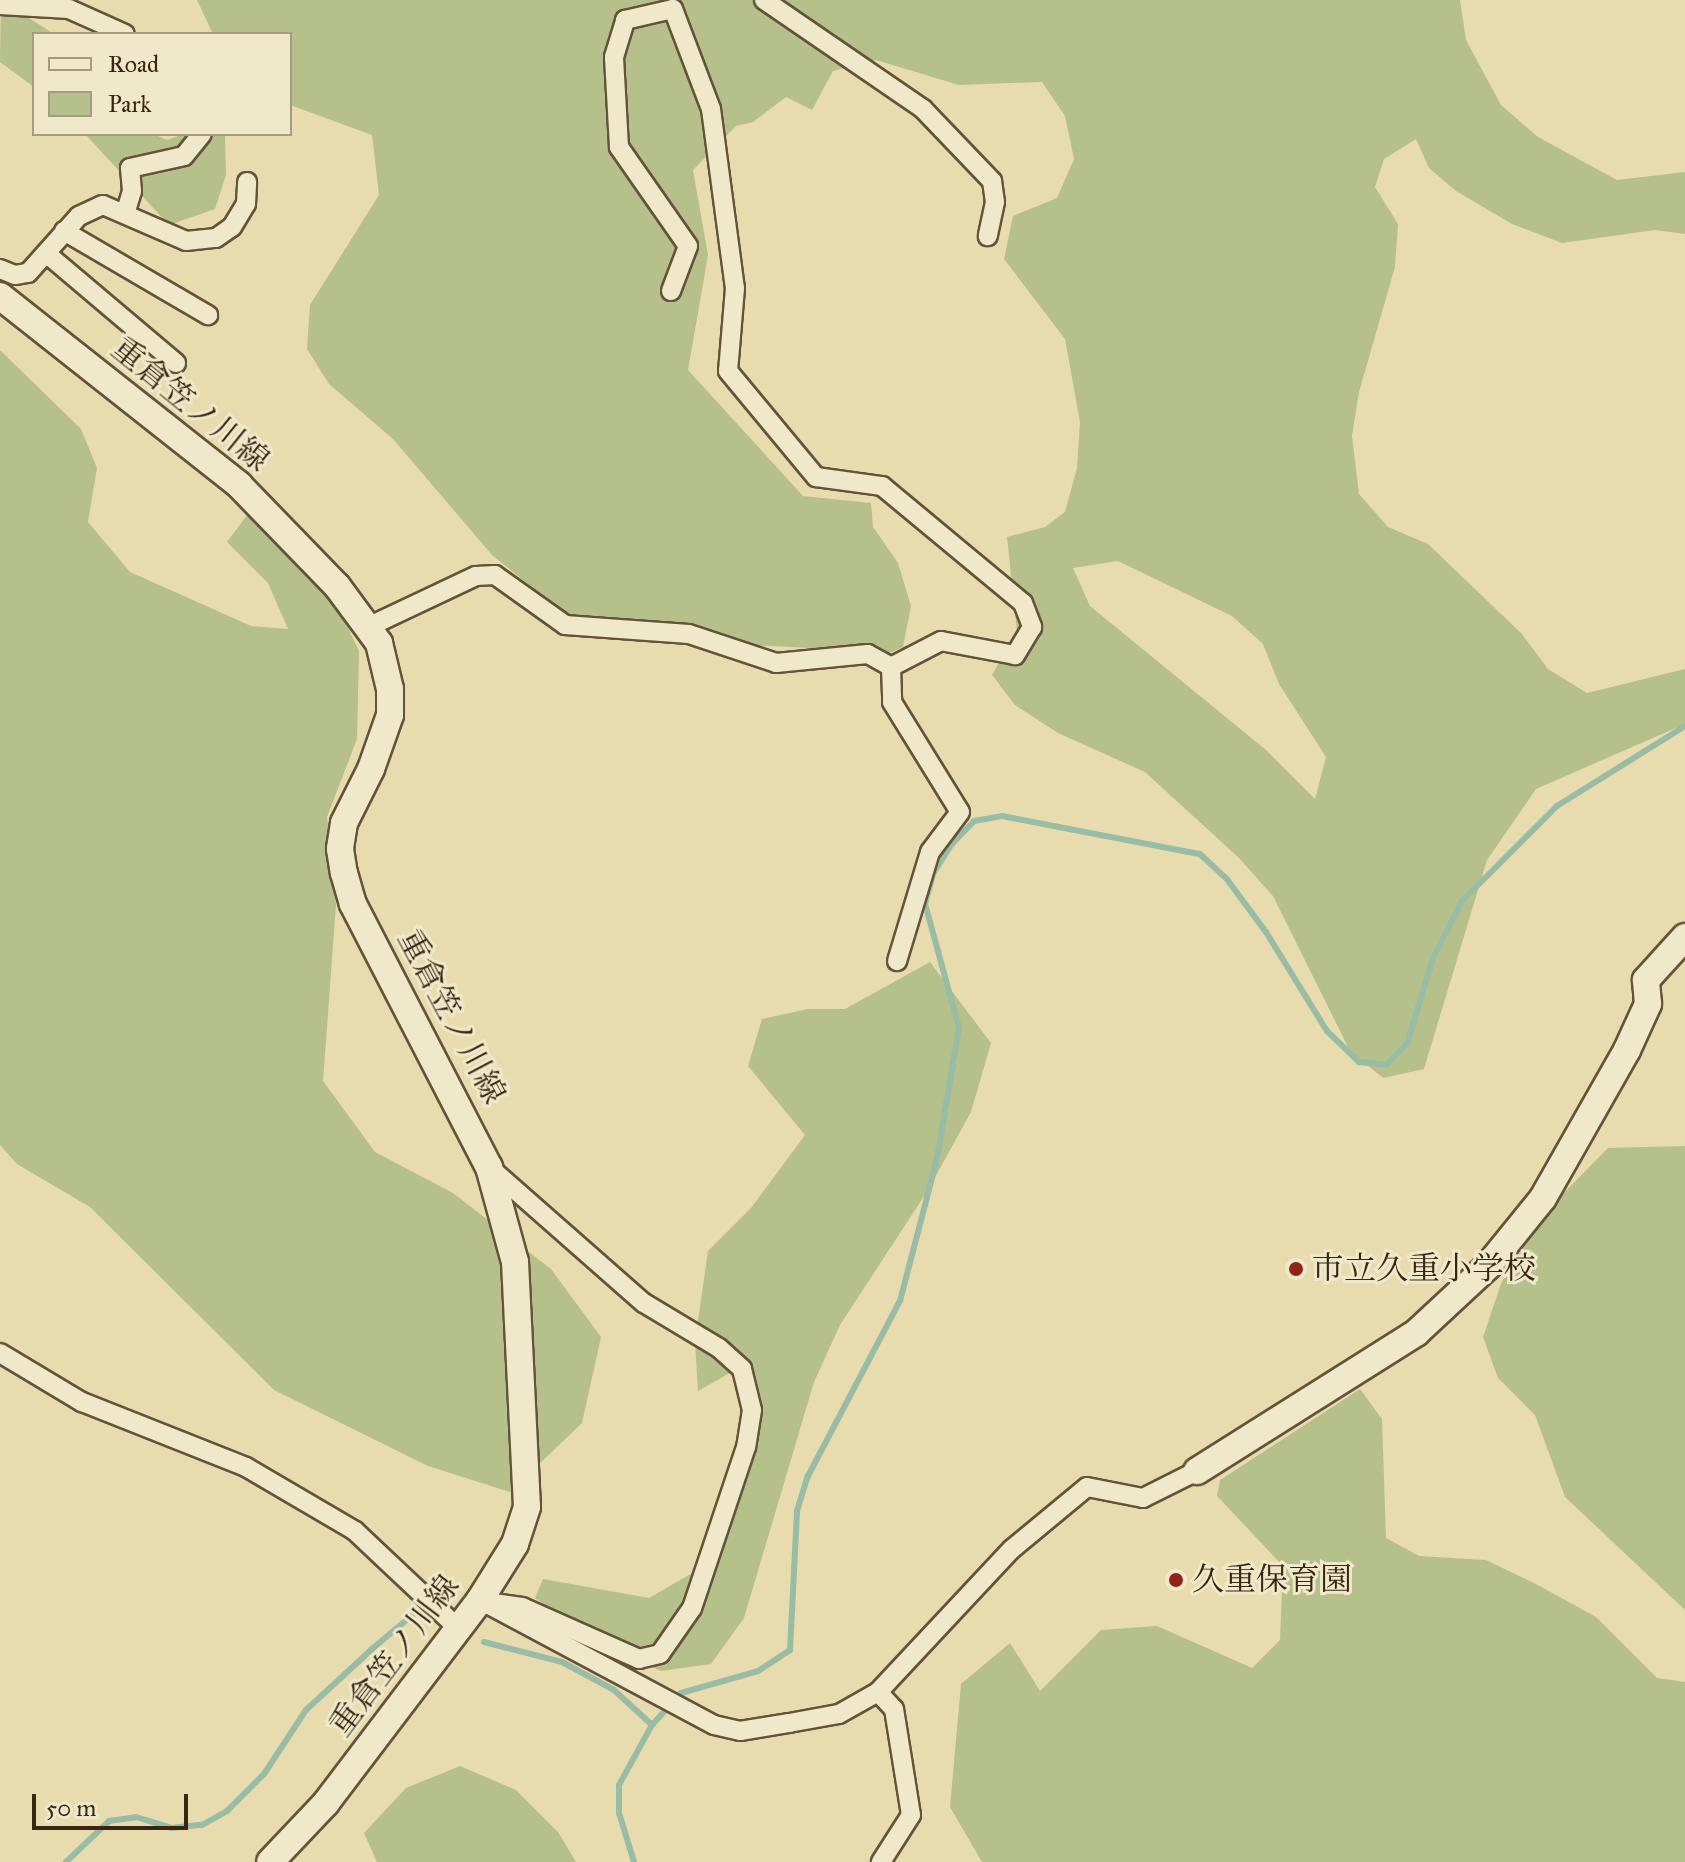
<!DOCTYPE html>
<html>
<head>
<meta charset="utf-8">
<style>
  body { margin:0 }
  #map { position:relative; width:1685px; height:1862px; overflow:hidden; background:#e8dbad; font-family:"IM FELL Great Primer","Noto Serif JP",serif }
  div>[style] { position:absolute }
  .green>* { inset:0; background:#b6c08a }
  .stream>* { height:6px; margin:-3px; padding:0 3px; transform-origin:3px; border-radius:3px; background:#98bca5 }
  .roads { filter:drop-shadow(2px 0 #64533a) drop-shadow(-2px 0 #64533a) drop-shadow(0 2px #64533a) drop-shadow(0 -2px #64533a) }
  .street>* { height:18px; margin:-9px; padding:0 9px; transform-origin:9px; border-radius:9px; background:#f0e8ca }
  .secondary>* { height:26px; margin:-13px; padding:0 13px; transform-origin:13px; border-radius:13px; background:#f0e8ca }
  .dots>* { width:22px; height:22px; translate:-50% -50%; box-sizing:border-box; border:4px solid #f0e8ca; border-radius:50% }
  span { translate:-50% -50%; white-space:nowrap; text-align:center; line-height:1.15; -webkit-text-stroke:6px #f0e8ca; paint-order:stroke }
  .street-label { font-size:32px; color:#382613 }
  .poi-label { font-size:32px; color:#382613 }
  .left { translate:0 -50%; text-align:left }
  .legend { position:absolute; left:32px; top:32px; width:260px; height:104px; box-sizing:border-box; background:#f0e8ca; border:2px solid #a69a81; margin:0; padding:10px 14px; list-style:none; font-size:24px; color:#382613 }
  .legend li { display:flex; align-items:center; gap:16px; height:40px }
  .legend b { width:40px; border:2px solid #a69a81 }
  .scale { position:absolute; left:32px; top:1794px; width:156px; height:36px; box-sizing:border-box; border:4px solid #382613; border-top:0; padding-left:10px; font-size:24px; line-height:28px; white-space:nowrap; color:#382613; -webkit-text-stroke:6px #f0e8ca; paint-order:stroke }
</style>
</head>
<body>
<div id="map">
  <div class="green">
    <i style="clip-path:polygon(1px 0,54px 34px,34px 34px,34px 87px,0 62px)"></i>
    <i style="clip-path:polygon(evenodd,197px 0,1460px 0,1466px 40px,1501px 105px,1538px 137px,1617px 180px,1685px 172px,1685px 234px,1655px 230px,1562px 243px,1512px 224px,1456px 191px,1429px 168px,1416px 139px,1384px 159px,1375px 187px,1398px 224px,1395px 267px,1359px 392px,1352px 436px,1359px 494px,1388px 527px,1428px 544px,1522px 634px,1548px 669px,1587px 693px,1685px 669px,1685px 724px,1536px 789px,1487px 860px,1424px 1069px,1383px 1078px,1350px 1051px,1273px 896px,1239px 858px,1145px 772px,1058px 733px,1015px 705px,992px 675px,1017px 631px,1007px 537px,1045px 527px,1065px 512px,1077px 468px,1080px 422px,1065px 339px,1004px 259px,1013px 216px,1057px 198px,1074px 159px,1065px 116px,1042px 82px,959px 85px,876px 60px,833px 71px,812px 110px,786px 97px,753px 122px,736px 126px,693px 170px,708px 255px,688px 370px,803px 496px,871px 503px,873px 527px,898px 563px,911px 606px,903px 647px,863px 665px,811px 648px,729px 644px,601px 623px,561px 611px,492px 555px,393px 439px,329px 384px,307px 349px,310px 305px,379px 195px,372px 135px,290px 105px,290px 34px,213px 34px,197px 0,1118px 561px,1232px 616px,1263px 644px,1279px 684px,1326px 757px,1315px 799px,1266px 750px,1090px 606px,1073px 568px,1118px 561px)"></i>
    <i style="clip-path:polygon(85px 134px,153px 134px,167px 140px,184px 134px,225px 136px,226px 175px,215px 209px,169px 225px)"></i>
    <i style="clip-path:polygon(0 350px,81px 429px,97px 468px,88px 522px,130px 572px,251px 626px,288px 629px,268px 583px,227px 542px,248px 514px,322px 574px,359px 651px,357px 739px,327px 817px,336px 905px,323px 1081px,375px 1152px,453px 1193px,551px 1269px,601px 1337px,582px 1423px,510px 1492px,428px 1466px,274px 1390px,90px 1207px,17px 1164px,0 1145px)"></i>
    <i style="clip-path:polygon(930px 962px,991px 1043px,971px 1112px,928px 1190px,840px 1325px,814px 1382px,744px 1618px,711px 1664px,661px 1671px,610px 1649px,535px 1598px,543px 1579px,649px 1598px,694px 1572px,718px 1529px,761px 1415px,744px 1365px,698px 1391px,695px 1342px,708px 1251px,751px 1208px,805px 1135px,748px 1066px,762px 1019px,808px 1009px,845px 1009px)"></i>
    <i style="clip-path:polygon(1685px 1146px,1685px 1610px,1565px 1497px,1535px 1415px,1498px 1378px,1483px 1337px,1502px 1281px,1547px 1210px,1608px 1148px)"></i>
    <i style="clip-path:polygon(1360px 1389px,1382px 1419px,1386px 1538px,1419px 1556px,1486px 1560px,1536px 1584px,1596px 1617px,1657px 1678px,1685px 1682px,1685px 1862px,982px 1862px,950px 1807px,961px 1684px,1010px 1643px,1040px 1691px,1101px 1630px,1157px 1626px,1252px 1668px,1280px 1640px,1283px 1566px,1217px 1496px,1220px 1480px)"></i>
    <i style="clip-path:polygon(460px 1766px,516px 1790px,558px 1832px,576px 1862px,377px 1862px,364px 1833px,406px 1788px)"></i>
  </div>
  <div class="stream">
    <i style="left:484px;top:1642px;width:81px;rotate:14.4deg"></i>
    <i style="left:562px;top:1662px;width:59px;rotate:28.3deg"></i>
    <i style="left:614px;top:1690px;width:52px;rotate:42.6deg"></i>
    <i style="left:66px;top:1862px;width:59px;rotate:-43.6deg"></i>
    <i style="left:109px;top:1821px;width:27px;rotate:-8deg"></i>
    <i style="left:136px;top:1817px;width:37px;rotate:17deg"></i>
    <i style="left:171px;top:1828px;width:31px;rotate:-6deg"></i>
    <i style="left:202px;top:1825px;width:29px;rotate:-29deg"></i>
    <i style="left:227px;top:1811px;width:52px;rotate:-45deg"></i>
    <i style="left:264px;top:1774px;width:77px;rotate:-56.7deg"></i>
    <i style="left:306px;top:1710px;width:90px;rotate:-42.7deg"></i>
    <i style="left:372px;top:1649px;width:59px;rotate:-40.2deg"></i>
    <i style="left:417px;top:1611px;width:24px;rotate:24deg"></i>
    <i style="left:634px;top:1862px;width:51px;rotate:-107deg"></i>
    <i style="left:619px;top:1813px;width:28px;rotate:-90deg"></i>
    <i style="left:619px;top:1785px;width:68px;rotate:-61.2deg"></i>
    <i style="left:652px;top:1725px;width:43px;rotate:-47.8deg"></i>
    <i style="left:681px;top:1693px;width:80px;rotate:-15.9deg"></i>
    <i style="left:758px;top:1671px;width:38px;rotate:-33deg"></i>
    <i style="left:790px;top:1650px;width:139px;rotate:-87.1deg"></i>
    <i style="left:797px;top:1511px;width:37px;rotate:-73deg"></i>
    <i style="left:808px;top:1476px;width:198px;rotate:-62.3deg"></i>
    <i style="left:900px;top:1301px;width:147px;rotate:-75.4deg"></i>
    <i style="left:937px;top:1159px;width:133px;rotate:-80.5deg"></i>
    <i style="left:959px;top:1028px;width:129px;rotate:-105.3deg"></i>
    <i style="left:925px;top:904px;width:31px;rotate:-75deg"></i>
    <i style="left:933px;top:874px;width:34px;rotate:-58deg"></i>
    <i style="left:951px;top:845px;width:33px;rotate:-46deg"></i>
    <i style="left:974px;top:821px;width:28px;rotate:-10deg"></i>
    <i style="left:1002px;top:816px;width:202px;rotate:10.9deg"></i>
    <i style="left:1200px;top:854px;width:35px;rotate:43deg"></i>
    <i style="left:1226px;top:878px;width:67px;rotate:53.5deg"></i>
    <i style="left:1266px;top:932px;width:116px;rotate:58.4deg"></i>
    <i style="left:1327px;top:1031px;width:45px;rotate:44.1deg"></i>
    <i style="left:1359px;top:1062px;width:27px;rotate:6deg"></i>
    <i style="left:1386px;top:1065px;width:30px;rotate:-45deg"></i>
    <i style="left:1407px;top:1044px;width:90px;rotate:-73.2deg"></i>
    <i style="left:1433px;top:958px;width:64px;rotate:-63deg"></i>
    <i style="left:1462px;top:901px;width:134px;rotate:-45deg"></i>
    <i style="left:1557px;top:806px;width:151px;rotate:-32deg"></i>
  </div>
  <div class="roads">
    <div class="street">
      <i style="left:764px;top:0;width:193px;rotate:34.4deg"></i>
      <i style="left:923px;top:109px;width:100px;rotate:46.2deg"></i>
      <i style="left:992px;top:181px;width:21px;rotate:82deg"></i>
      <i style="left:995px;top:202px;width:35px;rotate:102deg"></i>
      <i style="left:0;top:5px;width:69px;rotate:3.3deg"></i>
      <i style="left:69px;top:9px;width:61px;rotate:24.1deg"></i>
      <i style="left:125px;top:214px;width:24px;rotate:-73deg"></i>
      <i style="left:132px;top:191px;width:23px;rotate:-95deg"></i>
      <i style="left:130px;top:168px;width:55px;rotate:-12.5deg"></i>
      <i style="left:184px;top:156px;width:28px;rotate:-51deg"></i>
      <i style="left:64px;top:231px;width:167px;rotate:30.3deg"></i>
      <i style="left:47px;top:254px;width:169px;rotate:40.2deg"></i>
      <i style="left:0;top:269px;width:16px;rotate:22deg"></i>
      <i style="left:15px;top:275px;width:13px;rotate:-9deg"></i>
      <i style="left:28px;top:273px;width:76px;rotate:-48.2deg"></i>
      <i style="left:79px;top:216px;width:26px;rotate:-25deg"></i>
      <i style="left:103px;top:205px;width:90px;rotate:23.4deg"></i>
      <i style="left:186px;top:241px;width:30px;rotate:-6deg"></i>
      <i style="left:216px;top:238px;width:19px;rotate:-35deg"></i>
      <i style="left:232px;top:227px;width:27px;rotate:-59deg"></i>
      <i style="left:246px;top:204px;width:22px;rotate:-87deg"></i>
      <i style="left:671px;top:291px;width:48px;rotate:-69.3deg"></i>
      <i style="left:688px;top:246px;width:121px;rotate:-124.9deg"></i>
      <i style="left:619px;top:147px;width:90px;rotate:-93.2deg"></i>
      <i style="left:614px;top:57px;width:39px;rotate:-73deg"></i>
      <i style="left:625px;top:20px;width:49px;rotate:-12.9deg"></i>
      <i style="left:673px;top:9px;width:107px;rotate:69.2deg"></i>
      <i style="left:711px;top:109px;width:181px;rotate:82.4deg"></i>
      <i style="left:735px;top:288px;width:83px;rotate:94.8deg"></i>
      <i style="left:728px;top:371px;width:138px;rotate:50.3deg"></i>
      <i style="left:816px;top:477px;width:67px;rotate:7.8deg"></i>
      <i style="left:882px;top:486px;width:183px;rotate:39.7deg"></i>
      <i style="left:1023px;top:603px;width:26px;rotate:69deg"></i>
      <i style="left:1032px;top:627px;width:33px;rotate:121deg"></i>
      <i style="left:1015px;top:655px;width:75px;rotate:-169.3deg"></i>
      <i style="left:941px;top:641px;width:56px;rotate:152.5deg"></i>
      <i style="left:370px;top:626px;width:117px;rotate:-25.3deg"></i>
      <i style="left:476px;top:576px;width:19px;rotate:-3deg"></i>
      <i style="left:495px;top:575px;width:86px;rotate:35.5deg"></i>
      <i style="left:565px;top:625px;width:124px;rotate:4.2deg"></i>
      <i style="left:689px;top:634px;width:92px;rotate:18.4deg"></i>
      <i style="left:776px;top:663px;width:92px;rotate:-5.6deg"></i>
      <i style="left:868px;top:654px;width:26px;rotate:29deg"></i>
      <i style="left:891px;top:667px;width:35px;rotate:88deg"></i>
      <i style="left:892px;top:702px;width:129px;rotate:58.3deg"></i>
      <i style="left:960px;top:812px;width:50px;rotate:126.9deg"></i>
      <i style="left:930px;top:852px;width:114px;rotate:106.8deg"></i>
      <i style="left:489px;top:1167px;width:206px;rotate:41.3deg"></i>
      <i style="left:644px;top:1303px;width:87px;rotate:31deg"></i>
      <i style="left:719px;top:1348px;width:31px;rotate:42deg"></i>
      <i style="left:742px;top:1369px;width:42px;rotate:76.3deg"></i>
      <i style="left:752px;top:1410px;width:37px;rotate:99deg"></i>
      <i style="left:746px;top:1447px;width:170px;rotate:108.5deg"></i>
      <i style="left:692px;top:1608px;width:56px;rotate:124.8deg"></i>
      <i style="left:660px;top:1654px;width:22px;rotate:167deg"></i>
      <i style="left:639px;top:1659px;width:128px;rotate:-156deg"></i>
      <i style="left:522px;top:1607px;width:27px;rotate:-172deg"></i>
      <i style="left:0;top:1353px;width:96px;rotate:30.9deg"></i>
      <i style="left:82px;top:1402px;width:176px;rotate:21.6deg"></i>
      <i style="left:246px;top:1467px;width:126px;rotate:30.4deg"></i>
      <i style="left:355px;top:1531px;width:141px;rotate:43.3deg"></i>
      <i style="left:480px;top:1600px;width:265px;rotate:28.1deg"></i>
      <i style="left:714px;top:1725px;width:27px;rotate:13deg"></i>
      <i style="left:740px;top:1731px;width:50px;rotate:-9.3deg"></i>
      <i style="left:789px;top:1723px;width:51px;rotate:-10.2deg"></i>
      <i style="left:839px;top:1714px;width:45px;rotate:-29.4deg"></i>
      <i style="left:878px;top:1692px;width:196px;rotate:-46.9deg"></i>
      <i style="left:1012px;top:1549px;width:97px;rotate:-39.6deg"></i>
      <i style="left:1087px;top:1487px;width:57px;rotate:11.1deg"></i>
      <i style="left:1143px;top:1498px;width:60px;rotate:-26.6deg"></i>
      <i style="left:878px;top:1692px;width:23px;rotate:47deg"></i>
      <i style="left:894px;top:1709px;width:107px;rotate:80.9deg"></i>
      <i style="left:911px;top:1815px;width:56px;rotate:122.6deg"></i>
    </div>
    <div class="secondary">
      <i style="left:0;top:296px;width:305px;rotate:38.3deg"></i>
      <i style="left:239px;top:485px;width:141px;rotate:45.9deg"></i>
      <i style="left:337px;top:586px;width:71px;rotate:53.6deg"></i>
      <i style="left:379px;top:643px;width:47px;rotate:76.6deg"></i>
      <i style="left:390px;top:689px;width:26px;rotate:90deg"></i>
      <i style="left:390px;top:715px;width:57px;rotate:109.4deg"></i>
      <i style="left:371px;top:769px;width:60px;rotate:116.6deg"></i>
      <i style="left:344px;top:823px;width:26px;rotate:99deg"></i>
      <i style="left:340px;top:849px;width:24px;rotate:81deg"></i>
      <i style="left:344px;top:873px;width:32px;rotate:74deg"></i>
      <i style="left:353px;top:904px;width:296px;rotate:62.7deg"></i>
      <i style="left:489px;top:1167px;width:98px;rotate:74.7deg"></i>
      <i style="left:515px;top:1262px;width:245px;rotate:87.2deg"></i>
      <i style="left:527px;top:1507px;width:39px;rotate:108deg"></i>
      <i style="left:515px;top:1544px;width:66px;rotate:122deg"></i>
      <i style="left:480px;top:1600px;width:255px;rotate:127.2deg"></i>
      <i style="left:326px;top:1803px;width:81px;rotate:133.5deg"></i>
      <i style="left:1197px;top:1471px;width:259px;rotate:-32.2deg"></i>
      <i style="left:1416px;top:1333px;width:98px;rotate:-42.9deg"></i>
      <i style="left:1488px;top:1266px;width:87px;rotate:-51deg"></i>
      <i style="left:1543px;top:1198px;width:170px;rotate:-60.4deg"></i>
      <i style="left:1627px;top:1050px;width:51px;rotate:-65.5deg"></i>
      <i style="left:1648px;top:1004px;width:24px;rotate:-95deg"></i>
      <i style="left:1646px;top:980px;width:58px;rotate:-47.8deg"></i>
    </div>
  </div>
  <div class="dots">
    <i style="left:1296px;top:1269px;background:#8f2418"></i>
    <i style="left:1176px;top:1580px;background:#8f2418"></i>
  </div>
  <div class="street-label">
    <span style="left:190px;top:405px;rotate:39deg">重倉笠ノ川線</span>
    <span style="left:451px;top:1017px;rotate:62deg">重倉笠ノ川線</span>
    <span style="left:395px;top:1656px;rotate:-53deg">重倉笠ノ川線</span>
  </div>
  <div class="poi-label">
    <span class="left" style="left:1312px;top:1269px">市立久重小学校</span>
    <span class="left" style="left:1192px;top:1580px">久重保育園</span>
  </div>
  <ul class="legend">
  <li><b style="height:10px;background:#f0e8ca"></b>Road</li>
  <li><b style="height:22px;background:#b6c08a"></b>Park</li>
  </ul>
  <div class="scale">50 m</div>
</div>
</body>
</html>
